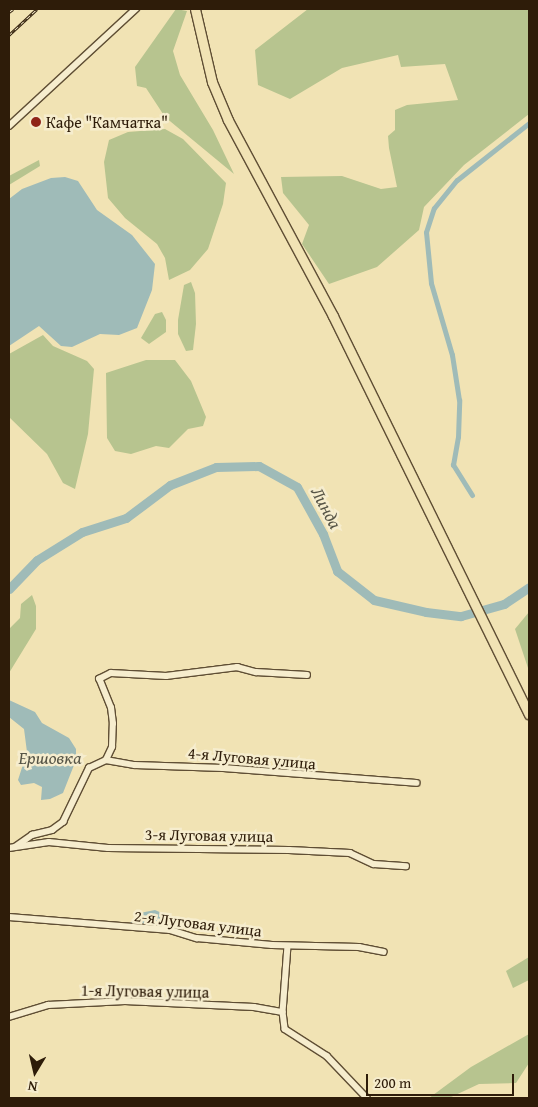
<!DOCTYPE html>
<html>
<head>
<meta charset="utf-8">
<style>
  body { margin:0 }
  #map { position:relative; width:538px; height:1107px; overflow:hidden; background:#f1e3b4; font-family:"Gentium Book Plus",serif }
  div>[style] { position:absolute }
  .green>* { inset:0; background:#b7c48f }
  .water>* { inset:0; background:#9fbbb8 }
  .canal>* { height:5px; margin:-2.5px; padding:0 2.5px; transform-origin:2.5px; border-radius:2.5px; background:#9fbbb8 }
  .river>* { height:9px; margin:-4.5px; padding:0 4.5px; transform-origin:4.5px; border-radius:4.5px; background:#9fbbb8 }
  .roads { filter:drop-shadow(1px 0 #5f4e34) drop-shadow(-1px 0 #5f4e34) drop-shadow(0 1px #5f4e34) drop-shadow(0 -1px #5f4e34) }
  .minor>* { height:5.5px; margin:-2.75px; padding:0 2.75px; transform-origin:2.75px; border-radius:2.75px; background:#f6edce }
  .primary>* { height:9px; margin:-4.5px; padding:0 4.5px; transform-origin:4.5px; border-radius:4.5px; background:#f1e3b4 }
  .rail>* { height:3px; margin-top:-1.5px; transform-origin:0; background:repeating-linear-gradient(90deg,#f6edce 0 4px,#2e1c09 0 8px); box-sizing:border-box; border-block:1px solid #2e1c09 }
  .dots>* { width:14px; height:14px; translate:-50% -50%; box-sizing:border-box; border:2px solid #f6edce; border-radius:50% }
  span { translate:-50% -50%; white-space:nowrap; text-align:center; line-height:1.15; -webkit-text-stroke:5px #f6edce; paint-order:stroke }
  .poi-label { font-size:16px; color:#2e1c09 }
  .left { translate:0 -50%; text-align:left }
  .street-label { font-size:16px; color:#2e1c09 }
  .water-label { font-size:18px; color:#565446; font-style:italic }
  .frame { position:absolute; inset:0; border:10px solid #2e1c09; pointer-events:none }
  .north { position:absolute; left:10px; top:1047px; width:50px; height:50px; -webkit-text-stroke:4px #f6edce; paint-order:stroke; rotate:189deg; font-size:14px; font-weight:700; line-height:20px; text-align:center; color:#2e1c09 }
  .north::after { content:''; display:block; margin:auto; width:18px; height:22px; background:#2e1c09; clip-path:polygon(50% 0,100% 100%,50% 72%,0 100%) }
  .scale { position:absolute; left:366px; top:1074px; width:148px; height:22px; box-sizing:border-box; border:2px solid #2e1c09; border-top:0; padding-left:6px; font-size:15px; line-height:18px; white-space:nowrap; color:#2e1c09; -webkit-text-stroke:4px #f6edce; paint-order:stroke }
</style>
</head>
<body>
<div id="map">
  <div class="green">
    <i style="clip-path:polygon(176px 9px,187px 11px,173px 51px,180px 75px,213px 130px,234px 174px,165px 117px,146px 88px,137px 86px,135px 67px)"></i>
    <i style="clip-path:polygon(308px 9px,529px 9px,529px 114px,464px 165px,424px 207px,419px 230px,377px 267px,329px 284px,302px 244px,309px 225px,283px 193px,281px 177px,342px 176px,381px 189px,397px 187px,389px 148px,388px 136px,395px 130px,395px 110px,407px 105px,458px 100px,445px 64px,401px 67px,398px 55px,342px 68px,290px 99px,258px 85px,255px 50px)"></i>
    <i style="clip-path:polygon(165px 129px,183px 139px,226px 183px,223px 204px,208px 249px,190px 270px,169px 280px,165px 258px,157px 244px,125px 218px,108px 198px,104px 162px,109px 140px,128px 132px)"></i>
    <i style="clip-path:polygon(39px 160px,40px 166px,9px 185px,9px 176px)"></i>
    <i style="clip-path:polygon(191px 282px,195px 293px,196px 324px,193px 350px,186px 351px,178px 334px,178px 320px,184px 285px)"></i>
    <i style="clip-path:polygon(162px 312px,166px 320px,166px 332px,149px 344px,141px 338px,155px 314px)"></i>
    <i style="clip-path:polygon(43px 335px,53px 346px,87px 361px,94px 369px,88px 434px,75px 489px,63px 483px,47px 454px,9px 417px,9px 354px)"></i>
    <i style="clip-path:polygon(146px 360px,175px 360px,191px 381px,206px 417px,203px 426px,188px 429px,169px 448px,156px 446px,131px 454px,115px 451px,107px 438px,106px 373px)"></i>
    <i style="clip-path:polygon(32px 595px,36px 606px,36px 629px,9px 673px,9px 629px,20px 618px,21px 604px)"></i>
    <i style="clip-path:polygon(529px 612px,529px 671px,515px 629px)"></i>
    <i style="clip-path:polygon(529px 957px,529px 980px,513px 988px,506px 971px)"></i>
    <i style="clip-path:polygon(529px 1034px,529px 1063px,516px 1083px,479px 1084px,449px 1098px,429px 1098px,471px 1067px)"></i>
  </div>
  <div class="water">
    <i style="clip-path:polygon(65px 177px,78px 181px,97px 210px,132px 235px,155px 264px,152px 290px,137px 328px,119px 335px,100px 334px,72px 347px,61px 346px,39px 326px,9px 346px,9px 199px,22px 189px,51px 178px)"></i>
    <i style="clip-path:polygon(9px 700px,35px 712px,42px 723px,69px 738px,76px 749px,76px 760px,63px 793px,50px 799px,41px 800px,42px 787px,34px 783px,21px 785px,18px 780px,27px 752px,24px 729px,9px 717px)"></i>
    <i style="clip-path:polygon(155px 910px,164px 914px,162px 922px,134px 926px,130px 923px,140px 913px)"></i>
  </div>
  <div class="canal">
    <i style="left:472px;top:495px;width:36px;rotate:-122deg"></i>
    <i style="left:453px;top:465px;width:28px;rotate:-80deg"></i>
    <i style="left:458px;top:437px;width:37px;rotate:-88deg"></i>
    <i style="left:459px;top:400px;width:46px;rotate:-98.8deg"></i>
    <i style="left:452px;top:355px;width:75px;rotate:-106.3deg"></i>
    <i style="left:431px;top:283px;width:51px;rotate:-95.6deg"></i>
    <i style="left:426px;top:232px;width:25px;rotate:-72deg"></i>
    <i style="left:434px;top:208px;width:36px;rotate:-51deg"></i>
    <i style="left:457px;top:180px;width:92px;rotate:-38.4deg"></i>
  </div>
  <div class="river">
    <i style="left:9px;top:589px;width:40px;rotate:-46deg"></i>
    <i style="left:37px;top:560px;width:53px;rotate:-31.9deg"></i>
    <i style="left:82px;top:532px;width:46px;rotate:-17.7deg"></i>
    <i style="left:126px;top:518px;width:55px;rotate:-36.9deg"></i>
    <i style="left:170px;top:485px;width:49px;rotate:-21.4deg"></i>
    <i style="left:216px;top:467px;width:43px;rotate:-1.3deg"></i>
    <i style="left:259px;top:466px;width:43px;rotate:28.9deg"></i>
    <i style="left:297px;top:487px;width:54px;rotate:61deg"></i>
    <i style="left:323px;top:534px;width:40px;rotate:69deg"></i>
    <i style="left:337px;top:571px;width:47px;rotate:38.1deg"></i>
    <i style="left:374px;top:600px;width:53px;rotate:13deg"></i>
    <i style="left:426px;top:612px;width:35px;rotate:7deg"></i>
    <i style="left:461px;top:616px;width:45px;rotate:-15.6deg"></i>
    <i style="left:504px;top:604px;width:30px;rotate:-34deg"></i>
  </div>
  <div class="roads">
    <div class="minor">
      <i style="left:9px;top:126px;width:173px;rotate:-42.7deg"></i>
      <i style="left:106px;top:760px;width:14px;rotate:-65deg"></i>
      <i style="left:112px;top:747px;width:23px;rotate:-88deg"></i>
      <i style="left:113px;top:724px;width:16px;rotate:-97deg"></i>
      <i style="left:111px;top:708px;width:31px;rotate:-112deg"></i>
      <i style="left:99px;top:679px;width:13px;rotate:-27deg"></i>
      <i style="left:111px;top:673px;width:55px;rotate:3.1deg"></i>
      <i style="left:166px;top:676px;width:72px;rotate:-7.2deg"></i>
      <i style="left:237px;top:667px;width:20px;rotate:15deg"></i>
      <i style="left:256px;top:672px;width:51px;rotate:3.4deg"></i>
      <i style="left:15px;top:847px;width:21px;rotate:-35deg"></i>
      <i style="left:32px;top:835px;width:21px;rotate:-14deg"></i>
      <i style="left:52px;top:830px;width:14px;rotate:-36deg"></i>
      <i style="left:63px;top:822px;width:60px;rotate:-64.3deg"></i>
      <i style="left:89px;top:768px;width:19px;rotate:-25deg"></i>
      <i style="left:106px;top:760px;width:29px;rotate:10deg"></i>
      <i style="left:135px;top:765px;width:88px;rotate:2deg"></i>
      <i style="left:223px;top:768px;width:194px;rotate:4.4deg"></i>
      <i style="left:9px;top:848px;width:40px;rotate:-8.5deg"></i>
      <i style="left:49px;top:842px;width:59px;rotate:5.8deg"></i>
      <i style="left:108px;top:848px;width:181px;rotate:0.6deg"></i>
      <i style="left:289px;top:850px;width:61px;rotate:2.8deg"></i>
      <i style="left:350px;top:853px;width:26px;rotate:25deg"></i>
      <i style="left:374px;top:864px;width:32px;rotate:4deg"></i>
      <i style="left:9px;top:917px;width:162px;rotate:4.6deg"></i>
      <i style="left:170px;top:930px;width:28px;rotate:17deg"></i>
      <i style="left:197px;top:938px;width:75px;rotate:5.3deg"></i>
      <i style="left:272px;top:945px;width:87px;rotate:1.3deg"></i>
      <i style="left:359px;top:947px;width:25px;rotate:11deg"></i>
      <i style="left:288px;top:946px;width:66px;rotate:94.3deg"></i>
      <i style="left:283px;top:1012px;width:17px;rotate:83deg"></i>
      <i style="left:285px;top:1029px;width:50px;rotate:32.7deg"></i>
      <i style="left:327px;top:1056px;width:58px;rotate:46.4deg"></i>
      <i style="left:9px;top:1017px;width:41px;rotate:-17.1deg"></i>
      <i style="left:48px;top:1005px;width:77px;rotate:-3deg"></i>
      <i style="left:125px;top:1001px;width:129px;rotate:2.7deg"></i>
      <i style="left:254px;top:1007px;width:29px;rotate:10deg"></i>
    </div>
    <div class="primary">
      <i style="left:195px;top:9px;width:75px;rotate:76.9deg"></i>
      <i style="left:212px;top:82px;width:41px;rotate:67.2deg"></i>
      <i style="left:228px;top:120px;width:222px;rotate:61.8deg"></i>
      <i style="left:333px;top:316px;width:444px;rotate:63.8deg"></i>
    </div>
  </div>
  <div class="rail">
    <i style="left:9px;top:12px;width:5px;rotate:-37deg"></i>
    <i style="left:9px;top:35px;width:38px;rotate:-43deg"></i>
  </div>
  <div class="dots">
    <i style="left:36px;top:122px;background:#8f2418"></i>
  </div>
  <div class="poi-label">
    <span class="left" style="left:46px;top:122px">Кафе "Камчатка"</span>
  </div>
  <div class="street-label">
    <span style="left:252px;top:758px;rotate:5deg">4-я Луговая улица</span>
    <span style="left:209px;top:835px;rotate:1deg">3-я Луговая улица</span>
    <span style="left:198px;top:923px;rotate:7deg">2-я Луговая улица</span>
    <span style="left:145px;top:991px;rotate:1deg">1-я Луговая улица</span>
  </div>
  <div class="water-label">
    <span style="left:326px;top:508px;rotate:62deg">Линда</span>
    <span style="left:50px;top:758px">Ершовка</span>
  </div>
  <div class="frame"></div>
  <div class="north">N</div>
  <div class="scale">200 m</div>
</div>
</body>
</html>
